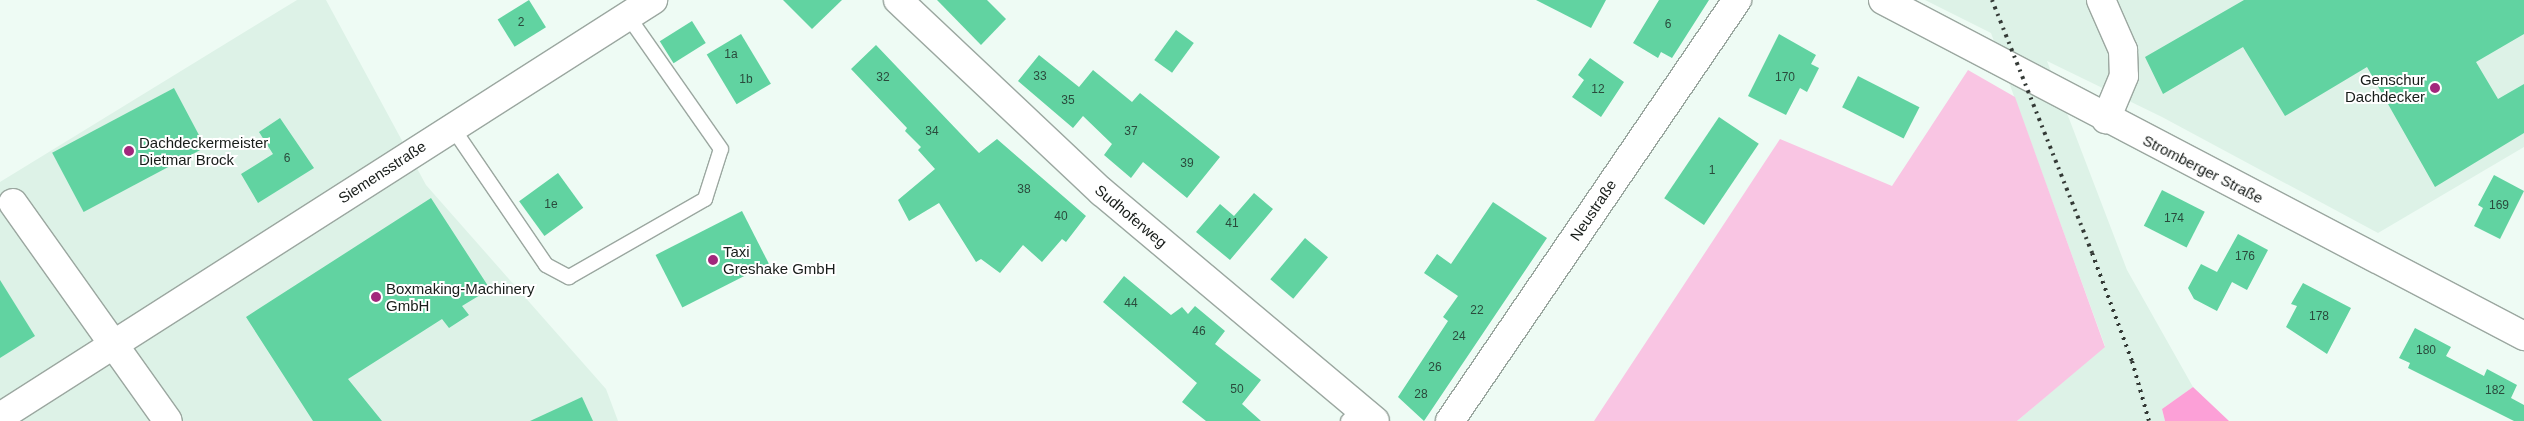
<!DOCTYPE html>
<html>
<head>
<meta charset="utf-8">
<style>
  body { margin:0 }
  #map { position:relative; width:2524px; height:421px; overflow:hidden; background:#eefbf4; font-family:Arial,sans-serif }
  div>[style] { position:absolute }
  .built>* { inset:0; background:#ddf2e7 }
  .green>* { inset:0; background:#f9c5e3 }
  .forest>* { inset:0; background:#fca0d7 }
  .building>* { inset:0; background:#61d3a1; transform-origin:0 0 }
  .roads { filter:drop-shadow(1px 0 #9ba7a0) drop-shadow(-1px 0 #9ba7a0) drop-shadow(0 1px #9ba7a0) drop-shadow(0 -1px #9ba7a0) }
  .service>* { height:14px; margin:-7px; padding:0 7px; transform-origin:7px; border-radius:7px; background:#fff }
  .minor>* { height:28px; margin:-14px; padding:0 14px; transform-origin:14px; border-radius:14px; background:#fff }
  .secondary>* { height:28px; margin:-14px; padding:0 14px; transform-origin:14px; border-radius:14px; background:#fff }
  .rail>* { height:4px; margin-top:-2px; transform-origin:0; background:repeating-linear-gradient(90deg,#333935 0 2.5px,transparent 0 7.5px) }
  .dots>* { width:14px; height:14px; translate:-50% -50%; box-sizing:border-box; border:2px solid #fff; border-radius:50% }
  span { translate:-50% -50%; white-space:nowrap; text-align:center; line-height:1.15; -webkit-text-stroke:4px #fff; paint-order:stroke }
  .number-label { font-size:12px; color:#2a4a3c }
  .number-label span { -webkit-text-stroke-width:0 }
  .poi-label { font-size:15px; color:#181d1a }
  .right { translate:-100% -50%; text-align:right }
  .left { translate:0 -50%; text-align:left }
  .street-label { font-size:15px; color:#181d1a }
</style>
</head>
<body>
<div id="map">
  <div class="built">
    <i style="clip-path:polygon(297px 0,326px 0,426px 185px,606px 389px,618px 421px,0 421px,0 182px)"></i>
    <i style="clip-path:polygon(1925px 0,2524px 0,2524px 147px,2378px 233px,2162px 117px,2047px 61px,2127px 270px,2193px 387px,2162px 409px,2165px 421px,2017px 421px,2105px 346px,1991px 33px)"></i>
  </div>
  <div class="green">
    <i style="clip-path:polygon(1968px 70px,2015px 97px,2105px 347px,2017px 421px,1594px 421px,1780px 139px,1892px 186px)"></i>
  </div>
  <div class="forest">
    <i style="clip-path:polygon(2193px 387px,2229px 421px,2165px 421px,2162px 409px)"></i>
  </div>
  <div class="building">
    <i style="left:529px;top:0;width:32px;height:37px;rotate:58deg"></i>
    <i style="clip-path:polygon(783px 0,842px 0,812px 29px)"></i>
    <i style="clip-path:polygon(937px 0,987px 0,1006px 19px,981px 45px)"></i>
    <i style="clip-path:polygon(1536px 0,1606px 0,1591px 28px)"></i>
    <i style="clip-path:polygon(1659px 0,1709px 0,1672px 58px,1661px 52px,1658px 58px,1633px 43px)"></i>
    <i style="clip-path:polygon(2244px 0,2524px 0,2524px 34px,2476px 62px,2498px 99px,2524px 84px,2524px 133px,2435px 187px,2367px 67px,2285px 116px,2243px 47px,2163px 94px,2145px 57px)"></i>
    <i style="left:692px;top:21px;width:26px;height:38px;rotate:58deg"></i>
    <i style="left:1176px;top:30px;width:22px;height:37px;rotate:36deg"></i>
    <i style="left:741px;top:34px;width:58px;height:40px;rotate:59deg"></i>
    <i style="clip-path:polygon(1779px 34px,1816px 55px,1811px 64px,1819px 68px,1807px 92px,1800px 88px,1786px 115px,1748px 96px)"></i>
    <i style="clip-path:polygon(876px 45px,979px 153px,997px 139px,1086px 216px,1066px 242px,1062px 239px,1042px 262px,1023px 245px,1000px 273px,981px 259px,976px 262px,939px 203px,909px 221px,898px 200px,935px 169px,918px 150px,921px 147px,905px 131px,907px 128px,851px 69px)"></i>
    <i style="clip-path:polygon(1039px 55px,1079px 87px,1093px 70px,1132px 102px,1140px 93px,1220px 157px,1187px 198px,1143px 162px,1131px 178px,1104px 155px,1112px 144px,1083px 116px,1073px 128px,1018px 81px)"></i>
    <i style="clip-path:polygon(1590px 58px,1624px 82px,1601px 117px,1572px 97px,1584px 80px,1578px 75px)"></i>
    <i style="left:1858px;top:76px;width:69px;height:35px;rotate:27deg"></i>
    <i style="left:174px;top:88px;width:67px;height:138px;rotate:62deg"></i>
    <i style="left:1719px;top:117px;width:48px;height:98px;rotate:34deg"></i>
    <i style="clip-path:polygon(280px 118px,314px 168px,258px 203px,241px 174px,273px 154px,259px 132px)"></i>
    <i style="left:558px;top:173px;width:43px;height:48px;rotate:54deg"></i>
    <i style="clip-path:polygon(2494px 175px,2524px 191px,2500px 239px,2474px 226px,2483px 208px,2478px 205px)"></i>
    <i style="left:2162px;top:190px;width:48px;height:40px;rotate:27deg"></i>
    <i style="clip-path:polygon(1254px 193px,1273px 209px,1230px 260px,1196px 232px,1220px 204px,1234px 216px)"></i>
    <i style="clip-path:polygon(431px 198px,490px 289px,462px 306px,469px 315px,449px 328px,442px 319px,348px 379px,382px 421px,313px 421px,246px 317px)"></i>
    <i style="clip-path:polygon(1493px 202px,1547px 238px,1424px 421px,1398px 397px,1448px 321px,1443px 317px,1458px 296px,1424px 273px,1437px 254px,1451px 264px)"></i>
    <i style="left:742px;top:211px;width:59px;height:97px;rotate:63deg"></i>
    <i style="clip-path:polygon(2238px 234px,2268px 250px,2247px 290px,2232px 282px,2217px 311px,2194px 299px,2188px 288px,2201px 264px,2217px 272px)"></i>
    <i style="left:1305px;top:238px;width:30px;height:54px;rotate:40deg"></i>
    <i style="clip-path:polygon(1124px 276px,1171px 315px,1182px 307px,1188px 314px,1195px 306px,1225px 331px,1215px 344px,1261px 380px,1242px 404px,1261px 421px,1206px 421px,1182px 402px,1197px 383px,1103px 302px)"></i>
    <i style="clip-path:polygon(0 280px,35px 336px,0 358px)"></i>
    <i style="clip-path:polygon(2303px 283px,2351px 308px,2327px 354px,2286px 327px,2297px 306px,2291px 304px)"></i>
    <i style="clip-path:polygon(2415px 328px,2451px 347px,2446px 356px,2484px 376px,2487px 369px,2517px 385px,2511px 398px,2524px 405px,2524px 421px,2514px 421px,2408px 368px,2410px 363px,2399px 358px)"></i>
    <i style="clip-path:polygon(582px 397px,593px 421px,530px 421px)"></i>
  </div>
  <div class="roads">
    <div class="service">
      <i style="left:452px;top:127px;width:167px;rotate:55.7deg"></i>
      <i style="left:546px;top:265px;width:26px;rotate:28deg"></i>
      <i style="left:569px;top:277px;width:157px;rotate:-29.8deg"></i>
      <i style="left:705px;top:199px;width:52px;rotate:-72.3deg"></i>
      <i style="left:721px;top:149px;width:162px;rotate:-125deg"></i>
      <i style="left:1348px;top:421px;width:18px;rotate:-45deg"></i>
    </div>
    <div class="minor">
      <i style="left:898px;top:0;width:280px;rotate:43.3deg"></i>
      <i style="left:1102px;top:192px;width:356px;rotate:40deg"></i>
      <i style="left:2101px;top:0;width:55px;rotate:66.3deg"></i>
      <i style="left:2123px;top:50px;width:26px;rotate:88deg"></i>
      <i style="left:2124px;top:76px;width:47px;rotate:112.7deg"></i>
      <i style="left:13px;top:203px;width:267px;rotate:54.6deg"></i>
      <i style="left:0;top:417px;width:775px;rotate:-32.56deg"></i>
      <i style="left:1450px;top:421px;width:510px;rotate:-55.72deg"></i>
    </div>
    <div class="secondary">
      <i style="left:1883px;top:0;width:724px;rotate:27.66deg"></i>
    </div>
  </div>
  <div class="rail">
    <i style="left:1992px;top:0;width:272px;rotate:68.4deg"></i>
    <i style="left:2092px;top:253px;width:115px;rotate:69.7deg"></i>
    <i style="left:2132px;top:361px;width:62px;rotate:74.2deg"></i>
  </div>
  <div class="dots">
    <i style="left:2435px;top:88px;background:#a2277c"></i>
    <i style="left:129px;top:151px;background:#a2277c"></i>
    <i style="left:713px;top:260px;background:#a2277c"></i>
    <i style="left:376px;top:297px;background:#a2277c"></i>
  </div>
  <div class="number-label">
    <span style="left:521px;top:23px">2</span>
    <span style="left:1668px;top:25px">6</span>
    <span style="left:731px;top:55px">1a</span>
    <span style="left:1040px;top:77px">33</span>
    <span style="left:883px;top:78px">32</span>
    <span style="left:1785px;top:78px">170</span>
    <span style="left:746px;top:80px">1b</span>
    <span style="left:1598px;top:90px">12</span>
    <span style="left:1068px;top:101px">35</span>
    <span style="left:932px;top:132px">34</span>
    <span style="left:1131px;top:132px">37</span>
    <span style="left:287px;top:159px">6</span>
    <span style="left:1187px;top:164px">39</span>
    <span style="left:1712px;top:171px">1</span>
    <span style="left:1024px;top:190px">38</span>
    <span style="left:551px;top:205px">1e</span>
    <span style="left:2499px;top:206px">169</span>
    <span style="left:1061px;top:217px">40</span>
    <span style="left:2174px;top:219px">174</span>
    <span style="left:1232px;top:224px">41</span>
    <span style="left:2245px;top:257px">176</span>
    <span style="left:1131px;top:304px">44</span>
    <span style="left:1477px;top:311px">22</span>
    <span style="left:2319px;top:317px">178</span>
    <span style="left:1199px;top:332px">46</span>
    <span style="left:1459px;top:337px">24</span>
    <span style="left:2426px;top:351px">180</span>
    <span style="left:1435px;top:368px">26</span>
    <span style="left:1237px;top:390px">50</span>
    <span style="left:2495px;top:391px">182</span>
    <span style="left:1421px;top:395px">28</span>
  </div>
  <div class="poi-label">
    <span class="right" style="left:2425px;top:88px">Genschur<br>Dachdecker</span>
    <span class="left" style="left:139px;top:151px">Dachdeckermeister<br>Dietmar Brock</span>
    <span class="left" style="left:723px;top:260px">Taxi<br>Greshake GmbH</span>
    <span class="left" style="left:386px;top:297px">Boxmaking-Machinery<br>GmbH</span>
  </div>
  <div class="street-label">
    <span style="left:2203px;top:169px;rotate:27deg">Stromberger Straße</span>
    <span style="left:382px;top:172px;rotate:-33deg">Siemensstraße</span>
    <span style="left:1593px;top:210px;rotate:-56deg">Neustraße</span>
    <span style="left:1131px;top:216px;rotate:40deg">Sudhoferweg</span>
  </div>
</div>
</body>
</html>
